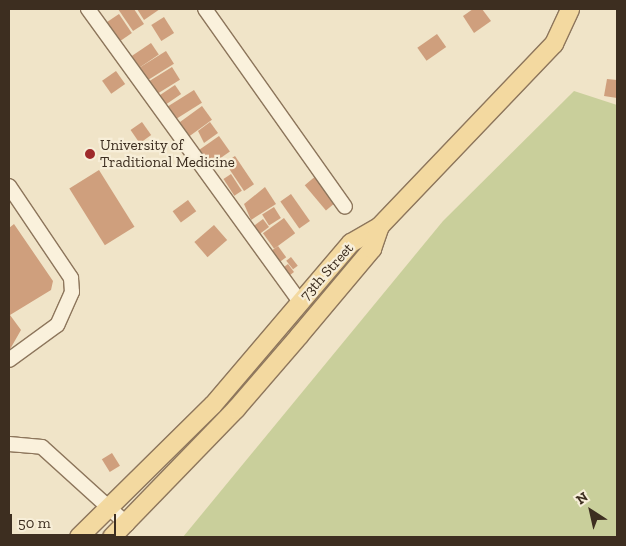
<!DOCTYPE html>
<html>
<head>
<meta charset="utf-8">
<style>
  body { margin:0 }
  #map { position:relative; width:626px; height:546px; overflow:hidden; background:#f0e4c8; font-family:"Zilla Slab",serif }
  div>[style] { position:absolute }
  .green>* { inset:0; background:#c9cf9b }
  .building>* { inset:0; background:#cf9f7d; transform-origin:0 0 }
  .roads { filter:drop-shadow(1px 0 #8d765c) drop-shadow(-1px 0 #8d765c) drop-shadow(0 1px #8d765c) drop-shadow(0 -1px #8d765c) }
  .minor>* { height:14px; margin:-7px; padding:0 7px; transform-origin:7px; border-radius:7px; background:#faf1dc }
  .major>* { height:18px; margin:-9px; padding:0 9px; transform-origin:9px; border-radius:9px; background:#f3d9a0 }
  .dots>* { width:14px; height:14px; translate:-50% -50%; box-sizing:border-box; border:2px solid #f7eed8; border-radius:50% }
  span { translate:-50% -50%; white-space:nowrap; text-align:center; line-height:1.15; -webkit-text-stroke:4.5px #f7eed8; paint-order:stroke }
  .poi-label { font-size:15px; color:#3d2e20 }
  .left { translate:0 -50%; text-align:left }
  .street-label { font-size:15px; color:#3d2e20 }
  .frame { position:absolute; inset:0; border:10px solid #3d2e20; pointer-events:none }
  .north { position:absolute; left:566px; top:486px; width:50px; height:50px; -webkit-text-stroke:4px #f7eed8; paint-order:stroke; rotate:325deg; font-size:14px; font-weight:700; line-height:20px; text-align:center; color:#3d2e20 }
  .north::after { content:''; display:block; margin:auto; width:18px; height:22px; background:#3d2e20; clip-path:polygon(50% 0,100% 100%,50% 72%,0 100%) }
  .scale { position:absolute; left:10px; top:514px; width:106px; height:22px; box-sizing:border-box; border:2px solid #3d2e20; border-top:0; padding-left:6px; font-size:15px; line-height:18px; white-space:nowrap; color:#3d2e20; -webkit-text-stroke:4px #f7eed8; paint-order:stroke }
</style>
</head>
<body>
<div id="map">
  <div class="green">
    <i style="clip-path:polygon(574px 91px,617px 105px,617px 537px,183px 537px,443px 221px)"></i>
  </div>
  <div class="building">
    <i style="clip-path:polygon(118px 9px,134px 9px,144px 24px,133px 31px)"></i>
    <i style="clip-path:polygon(137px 9px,160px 9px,144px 20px)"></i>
    <i style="clip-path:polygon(473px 9px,482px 9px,491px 21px,474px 33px,463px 16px)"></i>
    <i style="left:119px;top:14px;width:23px;height:18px;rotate:56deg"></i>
    <i style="left:164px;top:17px;width:19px;height:15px;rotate:58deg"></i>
    <i style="left:437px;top:34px;width:16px;height:24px;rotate:55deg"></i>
    <i style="left:151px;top:43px;width:14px;height:25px;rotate:56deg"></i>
    <i style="left:166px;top:51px;width:15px;height:32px;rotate:58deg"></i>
    <i style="left:172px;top:67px;width:15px;height:29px;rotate:58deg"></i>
    <i style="left:116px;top:71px;width:16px;height:17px;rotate:55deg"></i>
    <i style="clip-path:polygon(607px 79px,617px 80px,617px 98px,604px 96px)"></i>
    <i style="left:175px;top:85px;width:11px;height:22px;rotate:56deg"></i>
    <i style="left:194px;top:90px;width:15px;height:32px;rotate:58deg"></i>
    <i style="left:202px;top:106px;width:17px;height:28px;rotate:54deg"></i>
    <i style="left:142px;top:122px;width:16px;height:14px;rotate:55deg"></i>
    <i style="clip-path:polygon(210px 122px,218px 133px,204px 143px,198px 131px)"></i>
    <i style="left:219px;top:136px;width:19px;height:24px;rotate:55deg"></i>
    <i style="left:235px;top:156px;width:34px;height:12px;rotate:56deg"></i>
    <i style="left:99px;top:170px;width:67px;height:35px;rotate:58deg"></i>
    <i style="left:231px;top:174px;width:20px;height:9px;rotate:57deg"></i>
    <i style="left:317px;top:175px;width:33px;height:16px;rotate:50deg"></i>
    <i style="clip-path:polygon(265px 187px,276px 204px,251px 220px,244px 204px)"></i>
    <i style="left:291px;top:194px;width:33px;height:13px;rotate:55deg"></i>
    <i style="left:188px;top:200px;width:14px;height:19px;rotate:54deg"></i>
    <i style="left:274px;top:207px;width:13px;height:14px;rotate:58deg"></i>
    <i style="left:284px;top:218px;width:19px;height:26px;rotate:54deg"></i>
    <i style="left:263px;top:219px;width:10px;height:16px;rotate:53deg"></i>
    <i style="clip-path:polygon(14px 224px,53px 281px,51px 290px,10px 315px,21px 330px,9px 351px,9px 228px)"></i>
    <i style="left:214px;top:225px;width:20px;height:26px;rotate:49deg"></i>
    <i style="left:278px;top:246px;width:14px;height:11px;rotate:54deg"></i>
    <i style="left:291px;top:257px;width:11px;height:6px;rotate:52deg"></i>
    <i style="left:288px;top:264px;width:10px;height:10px;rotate:53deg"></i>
    <i style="left:112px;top:453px;width:15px;height:12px;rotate:58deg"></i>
  </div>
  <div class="roads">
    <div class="minor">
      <i style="left:88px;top:9px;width:362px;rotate:54.1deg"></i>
      <i style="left:205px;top:9px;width:242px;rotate:54.7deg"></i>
      <i style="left:9px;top:186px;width:111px;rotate:56deg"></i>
      <i style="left:71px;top:278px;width:14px;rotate:86deg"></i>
      <i style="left:72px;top:292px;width:36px;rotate:114deg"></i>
      <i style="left:57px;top:325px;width:59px;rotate:143.9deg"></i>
      <i style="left:9px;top:444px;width:33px;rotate:5deg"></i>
      <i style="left:42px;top:447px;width:115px;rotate:42.2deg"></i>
    </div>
    <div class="major">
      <i style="left:79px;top:537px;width:188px;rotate:-44.6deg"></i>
      <i style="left:213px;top:405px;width:213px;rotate:-49.6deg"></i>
      <i style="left:351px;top:243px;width:34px;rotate:-30deg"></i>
      <i style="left:380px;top:226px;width:252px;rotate:-46.3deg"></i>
      <i style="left:554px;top:44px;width:38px;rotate:-65deg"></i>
      <i style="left:112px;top:537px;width:178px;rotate:-45.9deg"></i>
      <i style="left:236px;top:409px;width:96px;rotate:-49.2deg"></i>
      <i style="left:299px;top:336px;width:114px;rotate:-50deg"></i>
      <i style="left:372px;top:249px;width:24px;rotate:-71deg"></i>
    </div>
  </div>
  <div class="dots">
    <i style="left:90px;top:154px;background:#9e2a2b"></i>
  </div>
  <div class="poi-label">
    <span class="left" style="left:100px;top:154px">University of<br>Traditional Medicine</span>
  </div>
  <div class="street-label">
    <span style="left:327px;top:272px;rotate:-48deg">73th Street</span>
  </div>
  <div class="frame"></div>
  <div class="north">N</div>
  <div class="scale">50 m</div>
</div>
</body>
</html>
